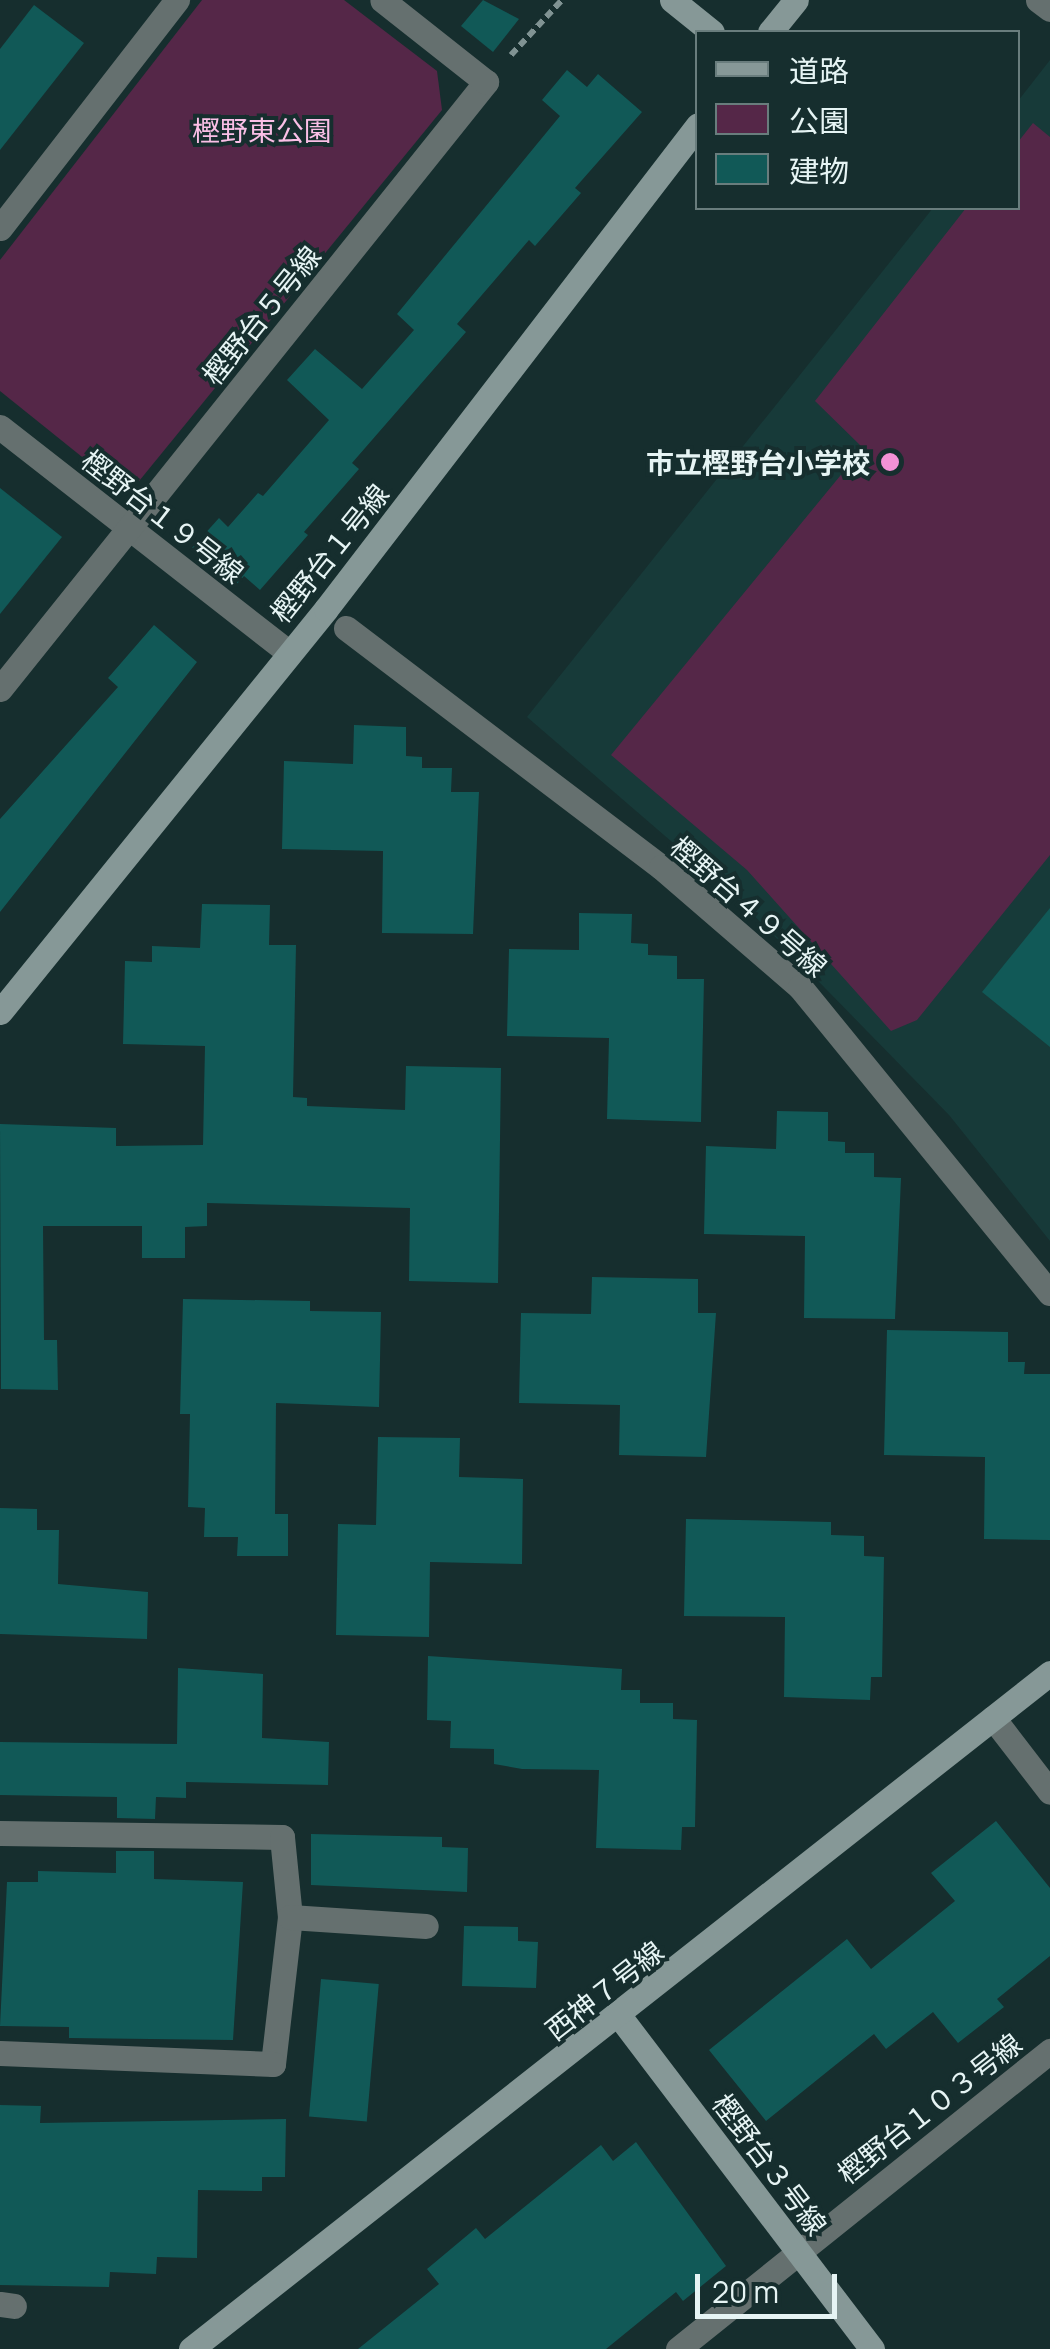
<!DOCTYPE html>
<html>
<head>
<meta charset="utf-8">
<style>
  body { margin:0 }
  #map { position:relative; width:1050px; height:2349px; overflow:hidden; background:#162e2e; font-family:Manrope,"Noto Sans JP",sans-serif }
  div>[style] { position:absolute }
  .built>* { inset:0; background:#173a39 }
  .green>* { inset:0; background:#552748 }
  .building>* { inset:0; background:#115957; transform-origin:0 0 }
  .path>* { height:6px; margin-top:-3px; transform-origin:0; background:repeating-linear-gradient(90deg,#809393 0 8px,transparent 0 13px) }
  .street>* { height:25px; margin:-12.5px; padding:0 12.5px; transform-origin:12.5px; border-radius:12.5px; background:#65706f }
  .secondary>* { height:25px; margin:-12.5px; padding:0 12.5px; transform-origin:12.5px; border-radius:12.5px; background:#869897 }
  .dots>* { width:28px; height:28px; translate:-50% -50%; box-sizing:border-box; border:5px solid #162e2e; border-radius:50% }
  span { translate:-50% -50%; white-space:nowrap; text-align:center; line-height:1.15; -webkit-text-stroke:8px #162e2e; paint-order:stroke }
  .park-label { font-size:28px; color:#fabfe6 }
  .street-label { font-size:28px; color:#e6f4f4 }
  .poi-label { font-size:28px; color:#e6f4f4; font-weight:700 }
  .right { translate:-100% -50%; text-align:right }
  .legend { position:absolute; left:695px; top:30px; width:325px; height:180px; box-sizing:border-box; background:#162e2e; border:2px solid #697d7d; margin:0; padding:12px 18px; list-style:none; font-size:30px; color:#e6f4f4 }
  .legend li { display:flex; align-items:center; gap:20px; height:50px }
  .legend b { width:50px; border:2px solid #697d7d }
  .scale { position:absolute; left:695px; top:2274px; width:142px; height:45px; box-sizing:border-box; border:5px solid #e6f4f4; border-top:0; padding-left:12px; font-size:30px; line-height:35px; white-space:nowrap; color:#e6f4f4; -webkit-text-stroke:8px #162e2e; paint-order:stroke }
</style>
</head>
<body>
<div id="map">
  <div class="built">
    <i style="clip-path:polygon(1050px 60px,1050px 1241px,949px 1115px,737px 898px,527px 717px,933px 208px,1018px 208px,1018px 101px)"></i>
  </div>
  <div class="green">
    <i style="clip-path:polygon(202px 0,344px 0,437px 71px,442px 110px,135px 486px,117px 485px,0 391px,0 260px)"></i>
    <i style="clip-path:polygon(1033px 123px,1050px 137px,1050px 855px,917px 1020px,891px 1031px,747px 870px,611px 755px,863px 448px,815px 401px,966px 208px,1018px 208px,1018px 142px)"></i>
  </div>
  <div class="building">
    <i style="clip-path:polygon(483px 0,519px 19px,493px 52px,461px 26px)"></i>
    <i style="clip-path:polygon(34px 5px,84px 43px,0 150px,0 49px)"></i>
    <i style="clip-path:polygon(567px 70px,587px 87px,598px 74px,642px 112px,575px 188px,581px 193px,535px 246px,529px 240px,457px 324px,466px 332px,352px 463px,359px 469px,304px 532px,308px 535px,260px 590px,244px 576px,235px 586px,192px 548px,219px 518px,228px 527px,258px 493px,263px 496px,329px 420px,287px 380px,315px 349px,362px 389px,414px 330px,397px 314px,560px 116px,542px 100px)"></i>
    <i style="clip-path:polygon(0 488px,62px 537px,0 614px)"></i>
    <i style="clip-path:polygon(154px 625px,197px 662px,0 912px,0 819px,118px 687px,108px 678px)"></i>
    <i style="clip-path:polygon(354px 725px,406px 727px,406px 756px,422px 757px,422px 768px,452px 768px,451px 792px,479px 792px,473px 934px,382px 933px,383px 851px,282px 849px,284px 761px,353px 764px)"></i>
    <i style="clip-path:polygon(202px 904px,270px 905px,269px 945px,296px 945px,293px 1097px,307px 1098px,307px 1106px,405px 1110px,406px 1066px,501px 1068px,498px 1283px,409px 1281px,410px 1208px,207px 1203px,207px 1226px,185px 1227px,185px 1258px,142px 1258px,142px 1226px,43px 1226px,44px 1340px,57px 1340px,58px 1390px,1px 1389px,0 1124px,116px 1128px,116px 1146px,203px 1145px,205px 1046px,123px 1044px,125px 961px,152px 962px,152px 946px,200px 948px)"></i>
    <i style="clip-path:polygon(1050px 908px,1050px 1047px,982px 992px)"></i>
    <i style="clip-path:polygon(579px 913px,632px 914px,631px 943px,648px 944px,648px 955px,677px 956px,677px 979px,704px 979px,701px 1122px,607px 1119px,609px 1038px,507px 1036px,509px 949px,579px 950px)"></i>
    <i style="clip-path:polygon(777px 1111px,828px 1112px,828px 1141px,845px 1142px,845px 1153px,874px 1153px,874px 1177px,901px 1178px,895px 1319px,804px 1318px,805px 1236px,704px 1234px,706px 1146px,776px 1149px)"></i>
    <i style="clip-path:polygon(592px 1277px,698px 1279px,698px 1313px,716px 1313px,706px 1457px,619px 1455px,620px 1405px,519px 1403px,521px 1313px,591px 1314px)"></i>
    <i style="clip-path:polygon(183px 1299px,310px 1301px,310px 1311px,381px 1312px,379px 1407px,276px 1403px,275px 1514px,288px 1514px,288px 1556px,237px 1556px,238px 1537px,204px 1537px,205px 1508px,188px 1507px,190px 1414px,180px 1414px)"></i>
    <i style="clip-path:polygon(887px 1330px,1008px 1332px,1008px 1362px,1025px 1362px,1024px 1374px,1050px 1374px,1050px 1540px,984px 1539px,985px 1457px,884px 1455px)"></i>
    <i style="clip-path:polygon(378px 1437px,460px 1438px,459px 1477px,523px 1479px,522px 1564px,430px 1562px,429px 1637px,336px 1635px,338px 1524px,376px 1525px)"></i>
    <i style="clip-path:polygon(0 1508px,37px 1509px,37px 1530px,59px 1530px,58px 1584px,148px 1592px,147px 1639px,0 1634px)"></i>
    <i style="clip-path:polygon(686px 1519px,831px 1522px,831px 1535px,864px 1536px,864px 1556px,884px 1557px,882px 1677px,871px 1677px,870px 1700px,784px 1697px,785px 1617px,684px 1616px)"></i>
    <i style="clip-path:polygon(428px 1656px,622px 1669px,621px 1690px,640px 1690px,640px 1703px,673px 1703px,673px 1719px,697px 1720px,695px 1827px,682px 1827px,681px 1850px,596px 1848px,599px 1770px,522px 1769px,494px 1764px,494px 1749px,450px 1748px,451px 1721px,427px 1720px)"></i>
    <i style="clip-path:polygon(178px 1668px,263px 1674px,262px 1738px,329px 1742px,328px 1785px,186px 1782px,186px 1798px,156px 1797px,155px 1819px,117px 1818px,117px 1797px,0 1795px,0 1742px,177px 1744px)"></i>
    <i style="clip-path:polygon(996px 1821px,1050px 1888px,1050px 1956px,997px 1999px,1004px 2007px,958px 2043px,933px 2012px,886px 2049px,874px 2034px,766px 2121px,709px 2050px,847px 1939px,871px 1969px,955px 1901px,931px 1873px)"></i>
    <i style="clip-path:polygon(311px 1834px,442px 1837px,442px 1847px,468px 1848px,467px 1892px,311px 1885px)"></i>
    <i style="clip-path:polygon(116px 1851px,154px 1851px,154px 1879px,243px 1882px,233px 2040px,69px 2038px,69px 2027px,0 2026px,7px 1882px,38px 1882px,38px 1871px,116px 1873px)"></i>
    <i style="clip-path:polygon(464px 1926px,518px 1927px,518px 1941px,538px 1942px,536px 1988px,462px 1986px)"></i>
    <i style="left:321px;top:1979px;width:58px;height:138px;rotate:5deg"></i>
    <i style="clip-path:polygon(0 2105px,41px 2106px,40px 2123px,286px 2119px,285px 2177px,262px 2177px,262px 2191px,198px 2190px,197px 2258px,157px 2257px,156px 2274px,110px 2272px,109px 2287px,0 2285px)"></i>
    <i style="clip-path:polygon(636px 2142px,726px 2266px,683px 2301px,676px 2292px,606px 2349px,358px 2349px,439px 2284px,427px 2269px,476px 2228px,485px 2239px,601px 2145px,613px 2161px)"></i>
  </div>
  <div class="path">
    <i style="left:511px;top:55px;width:75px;rotate:-47.2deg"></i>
  </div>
  <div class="street">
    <i style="left:1038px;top:0;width:15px;rotate:37deg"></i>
    <i style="left:0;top:228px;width:289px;rotate:-52.2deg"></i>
    <i style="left:0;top:427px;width:365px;rotate:38deg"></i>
    <i style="left:346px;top:628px;width:395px;rotate:37.2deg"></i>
    <i style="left:661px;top:867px;width:184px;rotate:40.8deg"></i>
    <i style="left:800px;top:987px;width:395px;rotate:50.8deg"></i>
    <i style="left:0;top:689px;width:778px;rotate:-51.32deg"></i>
    <i style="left:486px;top:82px;width:132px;rotate:-141.7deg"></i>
    <i style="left:993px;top:1718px;width:93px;rotate:52.4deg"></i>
    <i style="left:0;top:1833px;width:282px;rotate:0.8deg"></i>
    <i style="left:282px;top:1837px;width:80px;rotate:84.3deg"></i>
    <i style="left:290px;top:1917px;width:148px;rotate:96.6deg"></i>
    <i style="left:273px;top:2064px;width:273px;rotate:-177.7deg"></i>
    <i style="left:290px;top:1917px;width:136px;rotate:3.8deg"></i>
    <i style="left:0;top:2304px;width:14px;rotate:8deg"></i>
    <i style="left:678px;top:2349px;width:477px;rotate:-38.7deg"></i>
  </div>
  <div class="secondary">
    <i style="left:672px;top:0;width:51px;rotate:38.7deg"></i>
    <i style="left:770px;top:32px;width:41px;rotate:-50.9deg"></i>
    <i style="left:0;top:1012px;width:518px;rotate:-51.03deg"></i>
    <i style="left:326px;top:609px;width:610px;rotate:-52.45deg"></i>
    <i style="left:620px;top:2017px;width:417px;rotate:52.8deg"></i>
    <i style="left:191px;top:2349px;width:1093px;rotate:-38.2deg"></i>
  </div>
  <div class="dots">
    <i style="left:890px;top:462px;background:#f391d6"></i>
  </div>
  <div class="park-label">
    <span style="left:262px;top:130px">樫野東公園</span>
  </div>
  <div class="street-label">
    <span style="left:261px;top:315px;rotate:-51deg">樫野台５号線</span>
    <span style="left:163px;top:516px;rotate:38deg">樫野台１９号線</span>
    <span style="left:329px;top:553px;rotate:-51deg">樫野台１号線</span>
    <span style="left:749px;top:906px;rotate:41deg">樫野台４９号線</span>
    <span style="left:604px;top:1990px;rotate:-38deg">西神７号線</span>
    <span style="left:929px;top:2108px;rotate:-38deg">樫野台１０３号線</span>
    <span style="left:770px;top:2164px;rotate:53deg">樫野台３号線</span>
  </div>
  <div class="poi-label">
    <span class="right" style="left:870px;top:462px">市立樫野台小学校</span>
  </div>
  <ul class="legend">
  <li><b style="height:12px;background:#869897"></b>道路</li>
  <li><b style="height:28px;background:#552748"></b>公園</li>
  <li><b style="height:28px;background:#115957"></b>建物</li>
  </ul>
  <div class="scale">20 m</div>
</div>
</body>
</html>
